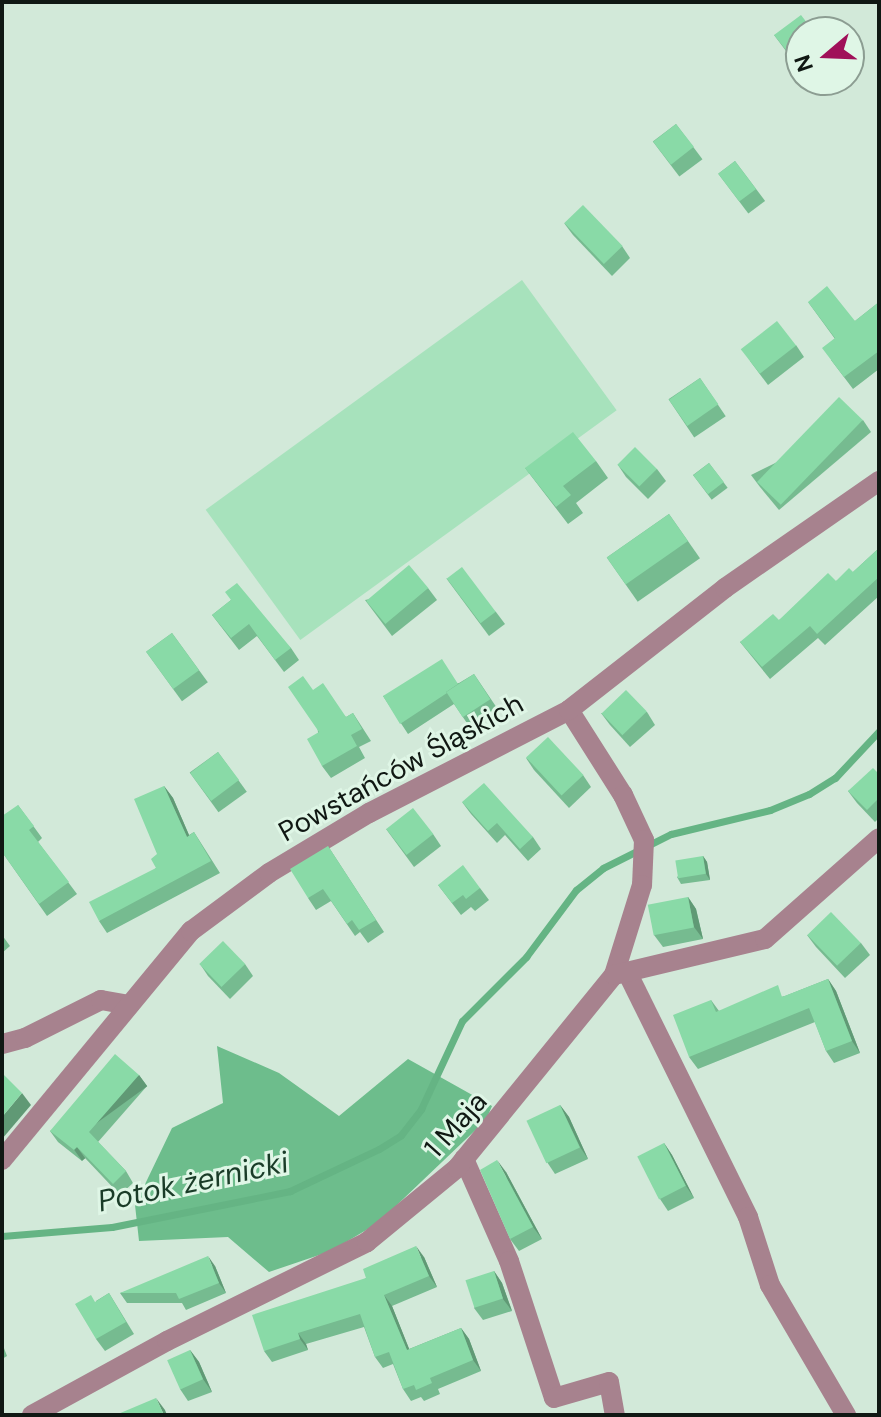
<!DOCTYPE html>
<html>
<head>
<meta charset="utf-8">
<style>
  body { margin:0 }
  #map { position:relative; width:881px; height:1417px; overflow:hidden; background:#d2e9d9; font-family:"DM Sans",sans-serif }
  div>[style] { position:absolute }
  .green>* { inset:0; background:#a7e2bc; transform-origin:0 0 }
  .forest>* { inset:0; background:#6dbd8c }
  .stream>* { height:7px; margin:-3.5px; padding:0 3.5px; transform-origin:3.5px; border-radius:3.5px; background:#65b484 }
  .street>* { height:20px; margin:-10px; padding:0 10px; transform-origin:10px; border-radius:10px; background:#a7828e }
  .wall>* { inset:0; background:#76bb90; transform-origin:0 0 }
  .shaded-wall>* { inset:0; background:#609975; transform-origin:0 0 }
  .building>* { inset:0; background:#89daa7; transform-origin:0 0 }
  span { translate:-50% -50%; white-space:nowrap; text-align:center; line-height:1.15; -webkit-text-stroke:6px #dff6e6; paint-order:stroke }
  .street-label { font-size:28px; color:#101813 }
  .water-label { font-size:30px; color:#1a3c28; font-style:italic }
  .frame { position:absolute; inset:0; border:4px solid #101813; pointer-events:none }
  .north { position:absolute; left:785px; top:16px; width:80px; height:80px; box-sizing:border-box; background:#dff6e6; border:2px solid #8c9d92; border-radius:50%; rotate:251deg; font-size:22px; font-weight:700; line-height:32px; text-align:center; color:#101813 }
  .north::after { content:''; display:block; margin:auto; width:28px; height:36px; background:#a01059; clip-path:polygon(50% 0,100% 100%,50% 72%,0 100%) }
</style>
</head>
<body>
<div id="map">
  <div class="green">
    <i style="left:522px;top:280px;width:161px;height:391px;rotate:54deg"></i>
  </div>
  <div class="forest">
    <i style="clip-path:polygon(217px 1046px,279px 1073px,339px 1116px,408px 1059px,492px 1106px,486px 1120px,378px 1223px,331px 1251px,269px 1272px,228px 1237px,139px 1241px,135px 1205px,172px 1128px,223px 1103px)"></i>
  </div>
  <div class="stream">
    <i style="left:2px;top:1236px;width:110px;rotate:-4.7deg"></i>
    <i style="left:112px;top:1227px;width:182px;rotate:-11.4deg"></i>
    <i style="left:290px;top:1191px;width:98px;rotate:-25.3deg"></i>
    <i style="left:379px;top:1149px;width:26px;rotate:-32deg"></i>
    <i style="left:401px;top:1135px;width:33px;rotate:-52deg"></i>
    <i style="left:421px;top:1109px;width:97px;rotate:-65deg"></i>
    <i style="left:462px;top:1021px;width:91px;rotate:-45deg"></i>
    <i style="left:526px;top:957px;width:84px;rotate:-53.3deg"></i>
    <i style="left:576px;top:890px;width:35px;rotate:-39deg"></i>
    <i style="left:603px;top:868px;width:76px;rotate:-26.6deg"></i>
    <i style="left:671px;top:834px;width:102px;rotate:-13.6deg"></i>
    <i style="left:770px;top:810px;width:42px;rotate:-22.3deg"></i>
    <i style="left:809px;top:794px;width:31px;rotate:-32deg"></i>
    <i style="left:835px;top:778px;width:64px;rotate:-46.9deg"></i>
  </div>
  <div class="street">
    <i style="left:569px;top:710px;width:101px;rotate:57.6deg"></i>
    <i style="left:623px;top:795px;width:50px;rotate:65deg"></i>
    <i style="left:644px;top:840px;width:45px;rotate:92.5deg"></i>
    <i style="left:642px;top:885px;width:94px;rotate:107.3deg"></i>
    <i style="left:628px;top:974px;width:271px;rotate:63.7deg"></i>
    <i style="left:748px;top:1217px;width:71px;rotate:72.1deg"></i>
    <i style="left:770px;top:1285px;width:151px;rotate:59.7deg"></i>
    <i style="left:2px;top:1044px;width:24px;rotate:-15deg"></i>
    <i style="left:25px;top:1038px;width:85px;rotate:-26.6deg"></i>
    <i style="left:101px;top:1000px;width:29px;rotate:10deg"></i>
    <i style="left:464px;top:1159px;width:111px;rotate:66.2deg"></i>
    <i style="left:509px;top:1261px;width:144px;rotate:71.8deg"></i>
    <i style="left:554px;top:1398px;width:57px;rotate:-16.2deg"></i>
    <i style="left:609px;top:1382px;width:34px;rotate:80deg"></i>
    <i style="left:2px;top:1160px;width:297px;rotate:-50.5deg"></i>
    <i style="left:191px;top:931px;width:97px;rotate:-36.6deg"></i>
    <i style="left:269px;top:873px;width:117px;rotate:-31deg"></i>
    <i style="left:369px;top:813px;width:225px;rotate:-27.2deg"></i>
    <i style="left:569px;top:710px;width:198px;rotate:-38deg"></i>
    <i style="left:725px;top:588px;width:188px;rotate:-34.8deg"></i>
    <i style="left:32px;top:1415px;width:154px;rotate:-28.7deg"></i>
    <i style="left:167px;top:1341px;width:223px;rotate:-26.3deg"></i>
    <i style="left:367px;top:1242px;width:117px;rotate:-39.4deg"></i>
    <i style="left:457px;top:1168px;width:249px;rotate:-50.9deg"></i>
    <i style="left:614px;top:975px;width:155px;rotate:-13.4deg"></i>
    <i style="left:765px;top:939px;width:152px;rotate:-41.5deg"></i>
  </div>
  <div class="wall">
    <i style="clip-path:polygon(801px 32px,801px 71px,774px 35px)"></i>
    <i style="left:676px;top:124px;width:44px;height:29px;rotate:53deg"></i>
    <i style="left:735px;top:161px;width:50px;height:21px;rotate:53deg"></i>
    <i style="clip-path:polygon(564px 223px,622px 246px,630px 258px,612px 276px,573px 235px)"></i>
    <i style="clip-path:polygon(808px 302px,855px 321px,879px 302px,879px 369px,853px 389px,831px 360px,835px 339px)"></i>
    <i style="clip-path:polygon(796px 345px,804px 357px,768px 385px,750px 361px)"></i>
    <i style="left:700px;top:378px;width:46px;height:38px;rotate:56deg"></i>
    <i style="clip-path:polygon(863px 420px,871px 432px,779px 510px,760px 487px,751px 475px)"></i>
    <i style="clip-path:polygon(596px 461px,608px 478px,576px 503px,583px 513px,568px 524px,525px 468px)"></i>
    <i style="left:709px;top:463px;width:31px;height:20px;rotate:53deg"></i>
    <i style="clip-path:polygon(618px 465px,657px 469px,666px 481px,648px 499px,626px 477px)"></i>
    <i style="left:669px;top:514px;width:54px;height:76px;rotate:55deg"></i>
    <i style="clip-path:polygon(879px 548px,879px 596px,825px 645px,818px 638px,770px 679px,740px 642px,779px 620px,836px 581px,853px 572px)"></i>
    <i style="clip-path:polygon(446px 578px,496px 612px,505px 624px,489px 636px)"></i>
    <i style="clip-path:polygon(428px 588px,437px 600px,392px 636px,365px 600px)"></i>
    <i style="clip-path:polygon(231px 600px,291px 648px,299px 660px,284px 672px,257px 636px,239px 650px,212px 615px)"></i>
    <i style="left:172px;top:633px;width:61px;height:32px;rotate:54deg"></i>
    <i style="clip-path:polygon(474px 674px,499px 711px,471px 729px,454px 704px,408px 734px,383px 696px,459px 683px)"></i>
    <i style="clip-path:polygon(313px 690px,346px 717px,353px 713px,371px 741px,359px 747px,365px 758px,331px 778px,322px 766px)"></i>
    <i style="clip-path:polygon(647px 712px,655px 725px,630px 747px,610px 725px,601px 713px)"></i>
    <i style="left:218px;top:752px;width:49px;height:35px;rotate:54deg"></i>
    <i style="clip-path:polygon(526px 758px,583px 775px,591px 787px,569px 808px,534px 770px)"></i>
    <i style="clip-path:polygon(879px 774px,879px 818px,875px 822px,857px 803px,848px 791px)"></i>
    <i style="clip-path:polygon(164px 786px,173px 798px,189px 835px,194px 832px,220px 873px,107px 933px,99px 921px,156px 868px)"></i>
    <i style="clip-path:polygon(462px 802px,533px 837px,541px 849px,528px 861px,505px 835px,497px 843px,471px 814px)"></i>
    <i style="clip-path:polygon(18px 805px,42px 838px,38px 842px,77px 894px,47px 916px,2px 852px)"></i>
    <i style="clip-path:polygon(386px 829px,433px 834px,441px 846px,414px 867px)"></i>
    <i style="clip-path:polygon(328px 846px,384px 932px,368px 943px,360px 932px,355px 936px,331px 901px,316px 910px,308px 898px)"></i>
    <i style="clip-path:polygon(703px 856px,707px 862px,710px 880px,681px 884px,677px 877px)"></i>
    <i style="clip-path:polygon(438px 885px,480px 888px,489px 900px,475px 911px,471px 907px,461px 915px)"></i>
    <i style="clip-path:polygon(688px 897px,696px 909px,703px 939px,663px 947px,654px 935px)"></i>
    <i style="clip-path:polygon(2px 935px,10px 946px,2px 953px)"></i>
    <i style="clip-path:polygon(807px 935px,861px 943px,870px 955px,845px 978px,816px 947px)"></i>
    <i style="clip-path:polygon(200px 964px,245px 964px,253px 976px,230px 999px,208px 976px)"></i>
    <i style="clip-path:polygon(828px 979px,836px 991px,860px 1053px,834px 1063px,826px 1051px,815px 1022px,698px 1069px,689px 1057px,711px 1000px,719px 1011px,785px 996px)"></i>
    <i style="clip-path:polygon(139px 1075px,147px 1086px,98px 1142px,126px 1171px,133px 1183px,120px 1195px,85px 1158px,82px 1161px,58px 1142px,50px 1131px)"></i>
    <i style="clip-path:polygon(560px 1105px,569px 1117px,588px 1159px,555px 1174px,547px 1162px)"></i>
    <i style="clip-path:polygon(664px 1143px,672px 1155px,694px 1198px,668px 1211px,660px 1199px)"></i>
    <i style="clip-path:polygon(506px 1172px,542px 1239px,519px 1251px,510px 1239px)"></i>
    <i style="clip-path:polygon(424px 1257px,437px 1287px,392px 1306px,409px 1349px,461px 1328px,469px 1339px,481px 1371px,438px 1389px,440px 1394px,424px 1401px,421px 1397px,411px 1401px,403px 1389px,393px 1364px,383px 1368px,375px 1357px,364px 1327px,306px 1344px,308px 1350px,272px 1362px,264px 1351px,366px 1278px)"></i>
    <i style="clip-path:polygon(215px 1266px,226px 1293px,186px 1310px,182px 1303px,127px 1303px,120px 1293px)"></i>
    <i style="clip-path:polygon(494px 1271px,502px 1283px,512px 1311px,483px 1320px,474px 1308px)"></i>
    <i style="clip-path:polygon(109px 1293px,134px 1334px,105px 1351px,96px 1339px,96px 1301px)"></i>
    <i style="clip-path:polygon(2px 1343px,7px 1356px,2px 1359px)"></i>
    <i style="clip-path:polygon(190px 1350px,199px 1362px,212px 1392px,188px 1401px,180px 1389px)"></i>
  </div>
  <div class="shaded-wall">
    <i style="clip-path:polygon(164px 786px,173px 798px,195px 849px,187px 837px)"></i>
    <i style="clip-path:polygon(703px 856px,707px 862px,710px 880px,706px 874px)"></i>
    <i style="clip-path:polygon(688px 897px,696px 909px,703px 939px,694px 927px)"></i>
    <i style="clip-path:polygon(828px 979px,836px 991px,860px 1053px,852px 1041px)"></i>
    <i style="left:139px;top:1075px;width:14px;height:76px;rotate:54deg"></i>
    <i style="clip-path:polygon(22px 1093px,31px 1105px,2px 1139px,2px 1117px)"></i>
    <i style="clip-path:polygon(560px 1105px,569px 1117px,588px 1159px,580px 1147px)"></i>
    <i style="clip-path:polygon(664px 1143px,672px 1155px,694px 1198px,686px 1186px)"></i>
    <i style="left:77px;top:1147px;width:14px;height:4px;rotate:54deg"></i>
    <i style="clip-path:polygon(497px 1160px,506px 1172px,542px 1239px,533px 1227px)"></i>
    <i style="clip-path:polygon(416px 1246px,424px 1257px,437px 1287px,429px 1276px)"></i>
    <i style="clip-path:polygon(208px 1256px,215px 1266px,226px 1293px,219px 1283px)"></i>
    <i style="clip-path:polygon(494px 1271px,502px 1283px,512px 1311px,503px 1299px)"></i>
    <i style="clip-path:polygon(384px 1295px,392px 1306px,414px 1361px,407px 1350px)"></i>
    <i style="clip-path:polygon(461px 1328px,469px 1339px,481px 1371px,473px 1360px)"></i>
    <i style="clip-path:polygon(298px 1333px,306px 1344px,308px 1350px,300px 1339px)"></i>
    <i style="clip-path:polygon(190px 1350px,199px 1362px,212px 1392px,203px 1379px)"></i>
    <i style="clip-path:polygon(156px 1398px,165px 1410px,167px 1415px,164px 1415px)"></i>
  </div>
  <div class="building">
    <i style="clip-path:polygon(801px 15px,814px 32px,801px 32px,801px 56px,795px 61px,774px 35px)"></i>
    <i style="left:676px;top:124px;width:29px;height:29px;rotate:52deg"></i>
    <i style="left:735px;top:161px;width:35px;height:21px;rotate:53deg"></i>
    <i style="left:583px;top:205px;width:57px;height:26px;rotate:46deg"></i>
    <i style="clip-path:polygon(827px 286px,855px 321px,879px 302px,879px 351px,844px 377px,822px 348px,835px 338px,808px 302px)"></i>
    <i style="left:777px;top:321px;width:31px;height:46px;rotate:52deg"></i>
    <i style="left:700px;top:378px;width:32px;height:38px;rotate:55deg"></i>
    <i style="left:839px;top:397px;width:33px;height:118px;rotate:44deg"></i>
    <i style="clip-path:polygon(573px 432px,596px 461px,563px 486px,571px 495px,556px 507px,525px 468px)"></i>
    <i style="left:635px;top:447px;width:31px;height:25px;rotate:45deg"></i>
    <i style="left:709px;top:463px;width:24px;height:20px;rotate:52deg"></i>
    <i style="left:669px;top:514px;width:33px;height:76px;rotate:55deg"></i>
    <i style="clip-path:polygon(879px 548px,879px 577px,817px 634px,810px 626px,762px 667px,740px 642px,773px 614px,779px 620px,828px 573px,836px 581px,849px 568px,853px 572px)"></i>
    <i style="left:409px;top:565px;width:30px;height:56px;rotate:50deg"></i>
    <i style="left:462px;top:567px;width:56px;height:19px;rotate:53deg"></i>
    <i style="clip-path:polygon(237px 583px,291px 648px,275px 660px,249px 624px,231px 638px,212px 615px,231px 600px,225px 592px)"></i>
    <i style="left:172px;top:633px;width:46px;height:32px;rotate:54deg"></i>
    <i style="clip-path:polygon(442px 659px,458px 684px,446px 692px,447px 693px,400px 724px,383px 696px)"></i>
    <i style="left:474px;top:674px;width:30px;height:33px;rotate:57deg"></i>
    <i style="clip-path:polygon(303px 676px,313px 690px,323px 683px,346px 717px,353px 713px,362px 729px,351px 735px,357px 746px,322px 766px,307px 739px,319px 732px,288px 687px)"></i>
    <i style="left:626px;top:690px;width:30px;height:34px;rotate:46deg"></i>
    <i style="left:548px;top:737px;width:52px;height:30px;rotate:47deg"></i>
    <i style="left:218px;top:752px;width:35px;height:35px;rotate:53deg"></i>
    <i style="clip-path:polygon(873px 768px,879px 774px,879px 798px,867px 810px,848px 791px)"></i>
    <i style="clip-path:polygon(484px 783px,533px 837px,520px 849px,497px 823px,488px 831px,462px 802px)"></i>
    <i style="clip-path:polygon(164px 786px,187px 837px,194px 832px,211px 861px,99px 921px,89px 902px,156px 868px,151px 859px,157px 854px,134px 799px)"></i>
    <i style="clip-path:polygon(18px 805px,34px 826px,29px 830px,69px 882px,39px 904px,2px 852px,2px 816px)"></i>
    <i style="left:413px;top:808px;width:33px;height:34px;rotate:52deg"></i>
    <i style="clip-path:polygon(328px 846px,376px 920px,359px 930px,352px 920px,347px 924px,323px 889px,308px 898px,290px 869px)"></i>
    <i style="left:703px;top:856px;width:18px;height:28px;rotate:81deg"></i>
    <i style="clip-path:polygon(463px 865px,480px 888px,466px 899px,463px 895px,452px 903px,438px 885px)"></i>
    <i style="left:688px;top:897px;width:31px;height:41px;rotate:79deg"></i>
    <i style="left:831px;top:912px;width:43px;height:33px;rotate:46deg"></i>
    <i style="left:223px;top:941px;width:32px;height:33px;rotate:46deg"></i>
    <i style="clip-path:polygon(828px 979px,852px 1041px,826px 1051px,809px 1008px,689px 1057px,673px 1015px,711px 1000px,716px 1012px,778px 985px,782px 997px)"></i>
    <i style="clip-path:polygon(115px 1054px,139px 1075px,89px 1132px,126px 1171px,113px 1184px,77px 1147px,74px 1150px,50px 1131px)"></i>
    <i style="clip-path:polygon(2px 1073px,22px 1093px,2px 1117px)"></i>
    <i style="left:560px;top:1105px;width:47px;height:37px;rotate:65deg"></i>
    <i style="left:664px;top:1143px;width:48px;height:30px;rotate:63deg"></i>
    <i style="clip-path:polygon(497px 1160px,533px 1227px,510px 1239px,480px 1170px)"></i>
    <i style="clip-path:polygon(416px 1246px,429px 1276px,384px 1295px,407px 1350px,461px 1328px,473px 1360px,430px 1378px,432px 1383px,416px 1390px,414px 1385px,403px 1389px,389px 1352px,375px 1357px,360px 1314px,298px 1333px,300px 1339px,264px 1351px,252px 1315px,366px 1278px,363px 1269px)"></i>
    <i style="clip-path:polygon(208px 1256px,219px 1283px,179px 1299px,176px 1293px,120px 1293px)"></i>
    <i style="left:494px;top:1271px;width:29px;height:30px;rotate:72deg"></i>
    <i style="clip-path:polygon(109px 1293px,126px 1322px,96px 1339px,75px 1304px,91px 1295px,95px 1302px)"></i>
    <i style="left:190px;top:1350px;width:32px;height:25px;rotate:66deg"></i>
    <i style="clip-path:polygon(156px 1398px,164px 1415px,119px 1415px,118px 1414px)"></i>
  </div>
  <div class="street-label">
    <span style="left:401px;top:768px;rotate:-29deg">Powstańców Śląskich</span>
    <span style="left:456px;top:1125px;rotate:-48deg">1 Maja</span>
  </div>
  <div class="water-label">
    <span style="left:193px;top:1182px;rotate:-12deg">Potok żernicki</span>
  </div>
  <div class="frame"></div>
  <div class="north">N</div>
</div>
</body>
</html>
